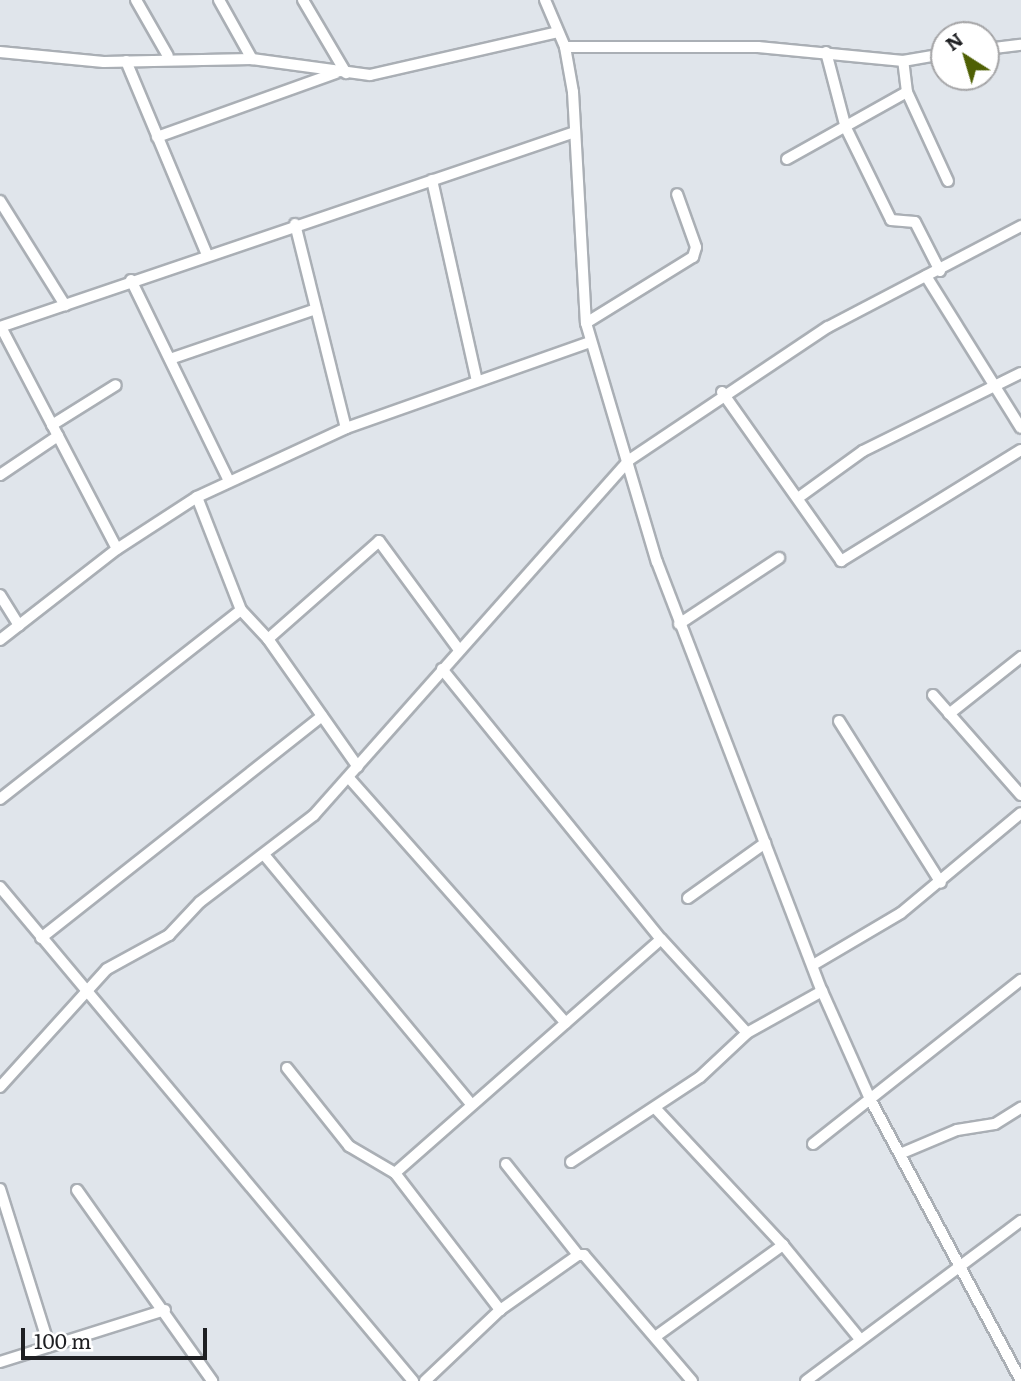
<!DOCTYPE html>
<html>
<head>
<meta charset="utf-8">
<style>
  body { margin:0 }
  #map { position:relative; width:1021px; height:1381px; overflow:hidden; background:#e0e5eb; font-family:Literata,serif }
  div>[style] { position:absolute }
  .roads { filter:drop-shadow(2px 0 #aaafb5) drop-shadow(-2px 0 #aaafb5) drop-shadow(0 2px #aaafb5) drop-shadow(0 -2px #aaafb5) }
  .street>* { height:10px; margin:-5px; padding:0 5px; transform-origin:5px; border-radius:5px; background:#fff }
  span { translate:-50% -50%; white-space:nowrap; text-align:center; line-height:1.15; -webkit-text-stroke:7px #fff; paint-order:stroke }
  .north { position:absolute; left:930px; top:21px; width:70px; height:70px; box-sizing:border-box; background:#fff; border:2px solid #a5a5a7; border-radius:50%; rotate:323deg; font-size:19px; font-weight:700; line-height:28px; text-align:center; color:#1e1f22 }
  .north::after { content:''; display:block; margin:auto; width:24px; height:32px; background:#4f6004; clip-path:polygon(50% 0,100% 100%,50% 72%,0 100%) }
  .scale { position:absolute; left:21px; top:1328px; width:186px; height:32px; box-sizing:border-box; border:4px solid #1e1f22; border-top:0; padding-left:9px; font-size:21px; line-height:24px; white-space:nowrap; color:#1e1f22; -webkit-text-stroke:5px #fff; paint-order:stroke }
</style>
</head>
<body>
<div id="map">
  <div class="roads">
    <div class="street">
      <i style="left:136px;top:0;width:64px;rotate:60.3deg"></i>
      <i style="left:219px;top:0;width:68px;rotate:60.8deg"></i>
      <i style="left:303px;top:0;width:85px;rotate:59.5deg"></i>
      <i style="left:545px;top:0;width:51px;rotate:66.9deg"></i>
      <i style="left:565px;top:47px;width:46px;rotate:79.9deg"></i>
      <i style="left:573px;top:92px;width:231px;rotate:86.8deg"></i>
      <i style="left:586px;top:323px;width:249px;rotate:73.5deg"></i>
      <i style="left:657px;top:562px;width:460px;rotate:69deg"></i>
      <i style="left:822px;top:991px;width:118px;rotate:66deg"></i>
      <i style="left:870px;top:1099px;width:320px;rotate:61.8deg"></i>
      <i style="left:565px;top:47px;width:193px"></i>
      <i style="left:758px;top:47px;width:146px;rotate:5.5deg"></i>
      <i style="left:903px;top:61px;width:42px;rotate:-9.7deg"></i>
      <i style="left:986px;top:49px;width:35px;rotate:-7deg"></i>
      <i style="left:0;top:52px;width:104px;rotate:5.5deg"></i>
      <i style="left:104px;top:62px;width:148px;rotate:-1.2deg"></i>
      <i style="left:252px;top:59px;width:119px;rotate:7.7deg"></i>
      <i style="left:370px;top:75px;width:192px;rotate:-12.9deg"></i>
      <i style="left:826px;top:52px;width:79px;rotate:75.3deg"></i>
      <i style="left:846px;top:128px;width:102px;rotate:63.9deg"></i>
      <i style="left:891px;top:220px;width:24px;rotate:5deg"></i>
      <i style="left:915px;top:222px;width:55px;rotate:63deg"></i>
      <i style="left:126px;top:61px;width:210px;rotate:67.3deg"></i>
      <i style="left:907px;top:92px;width:98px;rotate:65.3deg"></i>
      <i style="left:157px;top:137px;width:190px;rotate:-19.7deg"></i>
      <i style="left:787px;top:159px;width:137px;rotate:-29.2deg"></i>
      <i style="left:907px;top:92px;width:31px;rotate:-97deg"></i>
      <i style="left:432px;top:180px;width:202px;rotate:77.4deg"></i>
      <i style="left:0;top:201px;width:123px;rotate:58deg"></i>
      <i style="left:295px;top:224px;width:210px;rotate:76deg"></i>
      <i style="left:926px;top:276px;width:179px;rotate:58deg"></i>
      <i style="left:131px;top:280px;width:224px;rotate:64deg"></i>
      <i style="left:586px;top:323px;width:126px;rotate:-31.7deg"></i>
      <i style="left:693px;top:257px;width:10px;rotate:-73deg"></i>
      <i style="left:696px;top:247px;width:56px;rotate:-109.7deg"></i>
      <i style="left:0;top:327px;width:607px;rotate:-18.73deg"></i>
      <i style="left:1px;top:327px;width:250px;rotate:62.4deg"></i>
      <i style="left:170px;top:359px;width:154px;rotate:-18.9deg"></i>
      <i style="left:722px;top:392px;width:207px;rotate:54.8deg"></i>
      <i style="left:841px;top:561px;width:211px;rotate:-31.7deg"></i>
      <i style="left:52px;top:425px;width:75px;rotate:-32deg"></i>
      <i style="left:0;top:475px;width:70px;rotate:-33.9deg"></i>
      <i style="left:798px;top:498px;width:80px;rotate:-35.9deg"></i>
      <i style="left:863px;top:451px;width:176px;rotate:-26.3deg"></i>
      <i style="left:0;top:595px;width:36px;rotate:58deg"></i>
      <i style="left:241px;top:610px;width:40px;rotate:47deg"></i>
      <i style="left:268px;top:639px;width:148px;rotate:-41.4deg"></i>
      <i style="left:379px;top:541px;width:135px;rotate:53.7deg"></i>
      <i style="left:679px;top:624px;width:120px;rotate:-33.4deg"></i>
      <i style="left:268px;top:639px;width:156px;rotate:54.9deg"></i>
      <i style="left:0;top:640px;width:148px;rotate:-37.9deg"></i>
      <i style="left:117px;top:549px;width:95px;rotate:-33deg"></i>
      <i style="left:197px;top:497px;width:164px;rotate:-24.8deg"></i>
      <i style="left:346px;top:428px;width:259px;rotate:-19.4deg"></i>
      <i style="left:442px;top:669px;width:348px;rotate:51deg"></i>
      <i style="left:661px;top:939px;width:127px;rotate:47.5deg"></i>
      <i style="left:933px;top:695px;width:133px;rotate:48.7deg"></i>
      <i style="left:949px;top:714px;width:92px;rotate:-38.4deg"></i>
      <i style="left:839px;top:721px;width:191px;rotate:57.8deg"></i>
      <i style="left:349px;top:778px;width:327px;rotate:48.5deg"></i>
      <i style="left:0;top:799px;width:306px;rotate:-38.1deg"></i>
      <i style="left:241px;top:610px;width:121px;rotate:-111.3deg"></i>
      <i style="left:266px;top:857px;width:320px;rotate:50.3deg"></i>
      <i style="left:0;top:887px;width:644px;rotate:50.1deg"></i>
      <i style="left:688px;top:898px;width:95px;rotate:-35.5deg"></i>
      <i style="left:41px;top:938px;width:358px;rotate:-38.3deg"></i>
      <i style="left:813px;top:965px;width:102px;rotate:-30.6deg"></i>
      <i style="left:901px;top:913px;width:156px;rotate:-39.8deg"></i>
      <i style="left:287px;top:1068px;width:100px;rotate:51.5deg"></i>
      <i style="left:349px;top:1146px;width:53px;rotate:30.4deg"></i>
      <i style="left:395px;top:1173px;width:173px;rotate:52.5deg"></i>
      <i style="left:0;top:1087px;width:159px;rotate:-47.8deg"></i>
      <i style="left:107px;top:969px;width:71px;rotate:-28.7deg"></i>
      <i style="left:169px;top:935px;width:45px;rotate:-46.8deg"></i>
      <i style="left:200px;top:902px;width:143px;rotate:-37.3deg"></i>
      <i style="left:314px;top:815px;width:475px;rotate:-48.4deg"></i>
      <i style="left:629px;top:460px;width:239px;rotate:-33.8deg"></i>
      <i style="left:828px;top:327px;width:218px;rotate:-27.6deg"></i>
      <i style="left:656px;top:1109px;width:186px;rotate:47deg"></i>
      <i style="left:783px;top:1245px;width:120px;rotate:50.7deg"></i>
      <i style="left:813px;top:1144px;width:265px;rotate:-38.3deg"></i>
      <i style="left:900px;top:1154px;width:62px;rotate:-22.8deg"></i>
      <i style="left:957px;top:1130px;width:38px;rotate:-9deg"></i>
      <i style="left:995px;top:1124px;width:31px;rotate:-32deg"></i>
      <i style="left:571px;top:1162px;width:154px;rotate:-33.4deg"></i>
      <i style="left:700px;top:1077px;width:64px;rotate:-43.1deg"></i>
      <i style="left:747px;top:1033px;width:86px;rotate:-29.2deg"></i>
      <i style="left:506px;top:1164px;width:116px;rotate:51.6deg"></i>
      <i style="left:578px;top:1255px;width:6px"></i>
      <i style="left:584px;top:1255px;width:166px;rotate:49.4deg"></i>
      <i style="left:395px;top:1173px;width:354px;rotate:-41.3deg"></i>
      <i style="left:0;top:1189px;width:164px;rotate:72.6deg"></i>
      <i style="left:77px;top:1190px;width:234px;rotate:54.7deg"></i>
      <i style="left:655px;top:1337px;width:158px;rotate:-35.7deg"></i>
      <i style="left:0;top:1362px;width:173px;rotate:-17.5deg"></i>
      <i style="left:425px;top:1381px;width:103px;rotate:-43.4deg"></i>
      <i style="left:500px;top:1310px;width:95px;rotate:-35.2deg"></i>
      <i style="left:806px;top:1381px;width:268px;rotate:-36.7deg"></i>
    </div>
  </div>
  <div class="north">N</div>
  <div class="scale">100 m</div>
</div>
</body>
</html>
